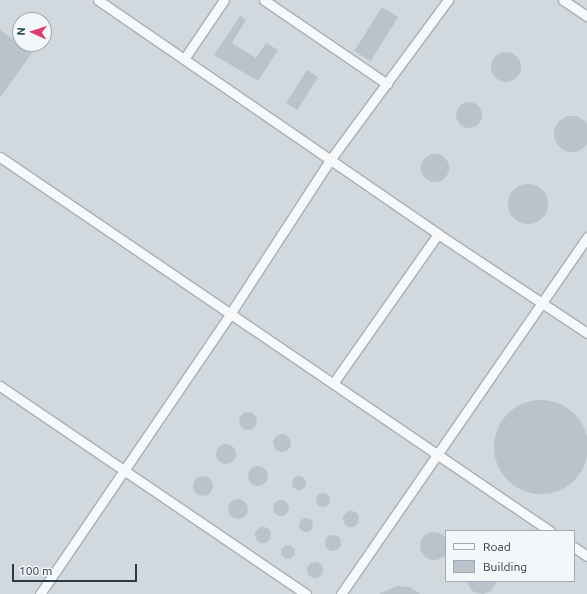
<!DOCTYPE html>
<html>
<head>
<meta charset="utf-8">
<style>
  body { margin:0 }
  #map { position:relative; width:587px; height:594px; overflow:hidden; background:#e3e8ec; font-family:Ubuntu,sans-serif }
  div>[style] { position:absolute }
  .built>* { inset:0; background:#d1d8de }
  .building>* { inset:0; background:#bac2cb; transform-origin:0 0 }
  .round { border-radius:50% }
  .roads { filter:drop-shadow(1px 0 #a7b0b7) drop-shadow(-1px 0 #a7b0b7) drop-shadow(0 1px #a7b0b7) drop-shadow(0 -1px #a7b0b7) }
  .minor>* { height:9px; margin:-4.5px; padding:0 4.5px; transform-origin:4.5px; border-radius:4.5px; background:#f6f8fa }
  span { translate:-50% -50%; white-space:nowrap; text-align:center; line-height:1.15; -webkit-text-stroke:3px #f3f7f9; paint-order:stroke }
  .legend { position:absolute; left:445px; top:530px; width:130px; height:52px; box-sizing:border-box; background:#f3f7f9; border:1px solid #a2abb1; margin:0; padding:5px 7px; list-style:none; font-size:12px; color:#293946 }
  .legend li { display:flex; align-items:center; gap:8px; height:20px }
  .legend b { width:20px; border:1px solid #a2abb1 }
  .north { position:absolute; left:12px; top:12px; width:40px; height:40px; box-sizing:border-box; background:#f3f7f9; border:1px solid #a2abb1; border-radius:50%; rotate:273deg; font-size:11px; font-weight:700; line-height:16px; text-align:center; color:#293946 }
  .north::after { content:''; display:block; margin:auto; width:14px; height:18px; background:#da3f70; clip-path:polygon(50% 0,100% 100%,50% 72%,0 100%) }
  .scale { position:absolute; left:12px; top:564px; width:125px; height:18px; box-sizing:border-box; border:2px solid #293946; border-top:0; padding-left:5px; font-size:12px; line-height:14px; white-space:nowrap; color:#293946; -webkit-text-stroke:3px #f3f7f9; paint-order:stroke }
</style>
</head>
<body>
<div id="map">
  <div class="built">
    <i style="clip-path:polygon(evenodd,0 0,587px 0,587px 594px,0 594px,0 0,20px 20px,44px 20px,44px 44px,20px 44px,20px 20px,0 0,446px 531px,574px 531px,574px 581px,446px 581px,446px 531px)"></i>
  </div>
  <div class="building">
    <i style="left:382px;top:7px;width:19px;height:52px;rotate:32deg"></i>
    <i style="clip-path:polygon(240px 16px,246px 20px,232px 43px,256px 58px,266px 43px,278px 50px,258px 81px,214px 55px)"></i>
    <i style="clip-path:polygon(0 30px,32px 53px,0 98px)"></i>
    <i class="round" style="left:491px;top:52px;width:30px;height:30px"></i>
    <i style="left:307px;top:70px;width:13px;height:39px;rotate:32deg"></i>
    <i class="round" style="left:456px;top:102px;width:26px;height:26px"></i>
    <i class="round" style="left:554px;top:116px;width:36px;height:36px"></i>
    <i class="round" style="left:421px;top:154px;width:28px;height:28px"></i>
    <i class="round" style="left:508px;top:184px;width:40px;height:40px"></i>
    <i class="round" style="left:494px;top:400px;width:94px;height:94px"></i>
    <i class="round" style="left:239px;top:412px;width:18px;height:18px"></i>
    <i class="round" style="left:273px;top:434px;width:18px;height:18px"></i>
    <i class="round" style="left:216px;top:444px;width:20px;height:20px"></i>
    <i class="round" style="left:248px;top:466px;width:20px;height:20px"></i>
    <i class="round" style="left:292px;top:476px;width:14px;height:14px"></i>
    <i class="round" style="left:193px;top:476px;width:20px;height:20px"></i>
    <i class="round" style="left:316px;top:493px;width:14px;height:14px"></i>
    <i class="round" style="left:228px;top:499px;width:20px;height:20px"></i>
    <i class="round" style="left:273px;top:500px;width:16px;height:16px"></i>
    <i class="round" style="left:343px;top:511px;width:16px;height:16px"></i>
    <i class="round" style="left:299px;top:518px;width:14px;height:14px"></i>
    <i class="round" style="left:255px;top:527px;width:16px;height:16px"></i>
    <i class="round" style="left:420px;top:532px;width:28px;height:28px"></i>
    <i class="round" style="left:325px;top:535px;width:16px;height:16px"></i>
    <i class="round" style="left:281px;top:545px;width:14px;height:14px"></i>
    <i class="round" style="left:307px;top:562px;width:16px;height:16px"></i>
    <i style="clip-path:polygon(466px 581px,497px 581px,491px 591px,483px 594px,472px 591px)"></i>
    <i style="clip-path:polygon(397px 586px,410px 587px,420px 594px,379px 594px)"></i>
  </div>
  <div class="roads">
    <div class="minor">
      <i style="left:98px;top:0;width:413px;rotate:34.5deg"></i>
      <i style="left:438px;top:234px;width:179px;rotate:33.6deg"></i>
      <i style="left:264px;top:0;width:149px;rotate:34.3deg"></i>
      <i style="left:563px;top:0;width:29px;rotate:34deg"></i>
      <i style="left:184px;top:59px;width:71px;rotate:-55.9deg"></i>
      <i style="left:0;top:157px;width:665px;rotate:34.22deg"></i>
      <i style="left:334px;top:382px;width:181px;rotate:-54.9deg"></i>
      <i style="left:0;top:386px;width:370px;rotate:34.2deg"></i>
      <i style="left:574px;top:547px;width:16px;rotate:35deg"></i>
      <i style="left:40px;top:594px;width:338px;rotate:-55.8deg"></i>
      <i style="left:230px;top:314px;width:184px;rotate:-57deg"></i>
      <i style="left:330px;top:160px;width:199px;rotate:-53.6deg"></i>
      <i style="left:341px;top:594px;width:434px;rotate:-55.4deg"></i>
    </div>
  </div>
  <ul class="legend">
  <li><b style="height:5px;background:#f6f8fa"></b>Road</li>
  <li><b style="height:11px;background:#bac2cb"></b>Building</li>
  </ul>
  <div class="north">N</div>
  <div class="scale">100 m</div>
</div>
</body>
</html>
